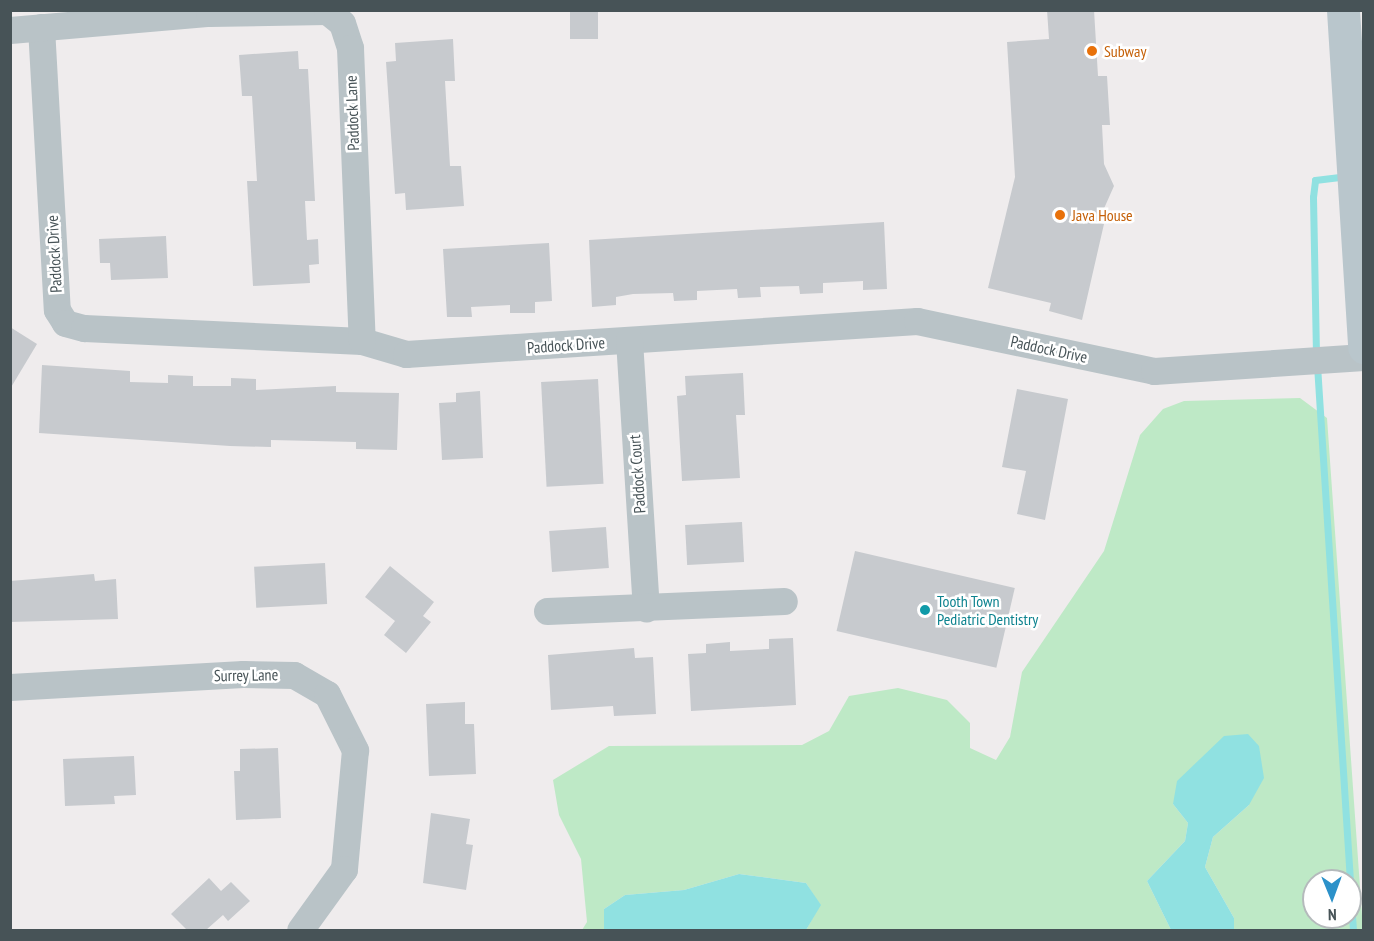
<!DOCTYPE html>
<html>
<head>
<meta charset="utf-8">
<style>
  body { margin:0 }
  #map { position:relative; width:1374px; height:941px; overflow:hidden; background:#efeced; font-family:"PT Sans Narrow",sans-serif }
  div>[style] { position:absolute }
  .green>* { inset:0; background:#bee9c6 }
  .water>* { inset:0; background:#90e1e1 }
  .stream>* { height:7px; margin:-3.5px; padding:0 3.5px; transform-origin:3.5px; border-radius:3.5px; background:#90e1e1 }
  .building>* { inset:0; background:#c7cace; transform-origin:0 0 }
  .street>* { height:27px; margin:-13.5px; padding:0 13.5px; transform-origin:13.5px; border-radius:13.5px; background:#b9c3c7 }
  .secondary>* { height:33px; margin:-16.5px; padding:0 16.5px; transform-origin:16.5px; border-radius:16.5px; background:#b9c6cc }
  .dots>* { width:16px; height:16px; translate:-50% -50%; box-sizing:border-box; border:3px solid #fff; border-radius:50% }
  span { translate:-50% -50%; white-space:nowrap; text-align:center; line-height:1.15; -webkit-text-stroke:5px #fff; paint-order:stroke }
  .food-label { font-size:16px; color:#c56008 }
  .left { translate:0 -50%; text-align:left }
  .street-label { font-size:16px; color:#475357 }
  .culture-label { font-size:16px; color:#0d838f }
  .frame { position:absolute; inset:0; border:12px solid #475357; pointer-events:none }
  .north { position:absolute; left:1302px; top:869px; width:60px; height:60px; box-sizing:border-box; background:#fff; border:2px solid #b5babc; border-radius:50%; rotate:179deg; font-size:16px; font-weight:700; line-height:24px; text-align:center; color:#475357 }
  .north::after { content:''; display:block; margin:auto; width:21px; height:27px; background:#2c91c9; clip-path:polygon(50% 0,100% 100%,50% 72%,0 100%) }
</style>
</head>
<body>
<div id="map">
  <div class="green">
    <i style="clip-path:polygon(evenodd,1300px 398px,1327px 418px,1363px 930px,1234px 930px,1234px 918px,1205px 867px,1213px 837px,1249px 805px,1173px 804px,1188px 823px,1185px 841px,1147px 881px,1171px 930px,806px 930px,820px 905px,806px 883px,739px 874px,684px 890px,625px 895px,604px 909px,604px 930px,582px 930px,587px 922px,581px 859px,559px 815px,553px 780px,609px 746px,802px 745px,829px 731px,849px 696px,898px 688px,947px 700px,970px 723px,970px 748px,996px 760px,1010px 737px,1022px 672px,1104px 551px,1140px 435px,1163px 409px,1184px 401px,1300px 398px,1314px 881px,1350px 881px,1350px 917px,1314px 917px,1314px 881px)"></i>
  </div>
  <div class="water">
    <i style="clip-path:polygon(1248px 734px,1259px 746px,1264px 778px,1249px 805px,1213px 837px,1205px 867px,1234px 918px,1234px 930px,1171px 930px,1147px 881px,1185px 841px,1188px 823px,1173px 804px,1177px 781px,1224px 736px)"></i>
    <i style="clip-path:polygon(739px 874px,806px 883px,821px 905px,806px 930px,604px 930px,604px 909px,625px 895px,684px 890px)"></i>
  </div>
  <div class="stream">
    <i style="left:1316px;top:354px;width:157px;rotate:-91.1deg"></i>
    <i style="left:1313px;top:197px;width:17px;rotate:-83deg"></i>
    <i style="left:1315px;top:180px;width:31px;rotate:-7deg"></i>
    <i style="left:1317px;top:365px;width:517px;rotate:86.34deg"></i>
    <i style="left:1350px;top:885px;width:45px;rotate:86.2deg"></i>
  </div>
  <div class="building">
    <i style="left:570px;top:10px;width:28px;height:29px"></i>
    <i style="clip-path:polygon(1047px 10px,1094px 10px,1098px 76px,1107px 76px,1110px 125px,1102px 125px,1104px 164px,1114px 186px,1098px 222px,1104px 224px,1082px 320px,1049px 311px,1051px 303px,988px 288px,1015px 177px,1007px 42px,1049px 39px)"></i>
    <i style="clip-path:polygon(453px 39px,455px 81px,445px 81px,450px 166px,461px 166px,464px 206px,406px 210px,405px 193px,395px 194px,386px 62px,396px 61px,395px 43px)"></i>
    <i style="clip-path:polygon(298px 51px,299px 69px,308px 69px,312px 142px,315px 201px,305px 201px,307px 240px,318px 239px,319px 264px,309px 265px,310px 283px,253px 286px,247px 181px,257px 181px,252px 96px,242px 96px,239px 55px)"></i>
    <i style="clip-path:polygon(884px 222px,887px 289px,863px 290px,863px 281px,823px 283px,823px 293px,800px 294px,799px 286px,760px 287px,761px 297px,738px 298px,737px 289px,697px 291px,697px 300px,674px 301px,673px 293px,633px 294px,616px 297px,616px 305px,592px 307px,589px 240px)"></i>
    <i style="clip-path:polygon(166px 236px,168px 278px,111px 280px,110px 263px,100px 263px,99px 239px)"></i>
    <i style="clip-path:polygon(549px 243px,552px 301px,535px 302px,535px 313px,510px 313px,510px 305px,471px 307px,472px 317px,447px 317px,443px 249px)"></i>
    <i style="clip-path:polygon(10px 327px,37px 344px,10px 389px)"></i>
    <i style="clip-path:polygon(42px 365px,130px 371px,130px 382px,168px 383px,168px 375px,193px 376px,193px 386px,231px 386px,231px 378px,256px 379px,256px 390px,336px 386px,336px 392px,399px 393px,397px 450px,356px 449px,356px 442px,271px 440px,271px 447px,230px 446px,39px 433px)"></i>
    <i style="clip-path:polygon(743px 373px,745px 415px,736px 415px,740px 478px,682px 481px,677px 396px,686px 395px,685px 376px)"></i>
    <i style="left:598px;top:379px;width:105px;height:57px;rotate:87deg"></i>
    <i style="clip-path:polygon(1017px 389px,1068px 399px,1045px 520px,1017px 514px,1026px 471px,1002px 467px)"></i>
    <i style="clip-path:polygon(480px 391px,483px 458px,442px 460px,439px 403px,456px 402px,456px 393px)"></i>
    <i style="left:742px;top:522px;width:40px;height:57px;rotate:87deg"></i>
    <i style="left:606px;top:527px;width:41px;height:57px;rotate:86deg"></i>
    <i style="left:855px;top:551px;width:164px;height:82px;rotate:13deg"></i>
    <i style="left:325px;top:563px;width:41px;height:71px;rotate:87deg"></i>
    <i style="clip-path:polygon(390px 566px,434px 602px,423px 616px,431px 622px,406px 653px,384px 635px,395px 621px,365px 597px)"></i>
    <i style="clip-path:polygon(94px 574px,95px 581px,116px 579px,118px 619px,10px 622px,10px 581px)"></i>
    <i style="clip-path:polygon(793px 638px,796px 705px,691px 711px,688px 654px,706px 653px,706px 644px,730px 642px,730px 651px,769px 649px,769px 639px)"></i>
    <i style="clip-path:polygon(634px 648px,635px 658px,653px 657px,656px 714px,614px 716px,613px 706px,551px 710px,548px 655px)"></i>
    <i style="clip-path:polygon(465px 702px,465px 724px,474px 724px,476px 774px,429px 776px,426px 704px)"></i>
    <i style="clip-path:polygon(278px 748px,281px 818px,236px 820px,234px 771px,240px 771px,240px 749px)"></i>
    <i style="clip-path:polygon(134px 756px,136px 795px,114px 796px,115px 804px,65px 806px,63px 759px)"></i>
    <i style="clip-path:polygon(431px 813px,470px 819px,466px 844px,473px 845px,466px 890px,423px 883px)"></i>
    <i style="clip-path:polygon(209px 878px,221px 891px,231px 882px,250px 901px,228px 921px,223px 915px,206px 930px,187px 930px,171px 914px)"></i>
  </div>
  <div class="street">
    <i style="left:41px;top:27px;width:283px;rotate:86.8deg"></i>
    <i style="left:57px;top:310px;width:15px;rotate:58deg"></i>
    <i style="left:65px;top:323px;width:20px;rotate:15deg"></i>
    <i style="left:84px;top:328px;width:278px;rotate:2.7deg"></i>
    <i style="left:362px;top:341px;width:46px;rotate:16.5deg"></i>
    <i style="left:406px;top:354px;width:512px;rotate:-3.69deg"></i>
    <i style="left:917px;top:321px;width:242px;rotate:11.9deg"></i>
    <i style="left:1154px;top:371px;width:210px;rotate:-3.8deg"></i>
    <i style="left:10px;top:30px;width:200px;rotate:-4.9deg"></i>
    <i style="left:209px;top:13px;width:118px;rotate:-1deg"></i>
    <i style="left:327px;top:11px;width:19px;rotate:39deg"></i>
    <i style="left:342px;top:23px;width:26px;rotate:72deg"></i>
    <i style="left:350px;top:48px;width:293px;rotate:87.7deg"></i>
    <i style="left:629px;top:340px;width:269px;rotate:86.4deg"></i>
    <i style="left:547px;top:611px;width:237px;rotate:-2.4deg"></i>
    <i style="left:10px;top:687px;width:233px;rotate:-3.2deg"></i>
    <i style="left:243px;top:674px;width:51px;rotate:1.1deg"></i>
    <i style="left:294px;top:675px;width:38px;rotate:30deg"></i>
    <i style="left:327px;top:694px;width:63px;rotate:63.4deg"></i>
    <i style="left:355px;top:750px;width:120px;rotate:95.3deg"></i>
    <i style="left:344px;top:869px;width:75px;rotate:125.8deg"></i>
  </div>
  <div class="secondary">
    <i style="left:1343px;top:10px;width:338px;rotate:86.4deg"></i>
  </div>
  <div class="dots">
    <i style="left:1092px;top:51px;background:#e8710a"></i>
    <i style="left:1060px;top:215px;background:#e8710a"></i>
    <i style="left:925px;top:610px;background:#0f9aa8"></i>
  </div>
  <div class="food-label">
    <span class="left" style="left:1104px;top:51px">Subway</span>
    <span class="left" style="left:1072px;top:215px">Java House</span>
  </div>
  <div class="street-label">
    <span style="left:352px;top:113px;rotate:-92deg">Paddock Lane</span>
    <span style="left:54px;top:254px;rotate:-93deg">Paddock Drive</span>
    <span style="left:566px;top:345px;rotate:-4deg">Paddock Drive</span>
    <span style="left:1049px;top:349px;rotate:12deg">Paddock Drive</span>
    <span style="left:637px;top:474px;rotate:-94deg">Paddock Court</span>
    <span style="left:246px;top:675px;rotate:-1deg">Surrey Lane</span>
  </div>
  <div class="culture-label">
    <span class="left" style="left:937px;top:610px">Tooth Town<br>Pediatric Dentistry</span>
  </div>
  <div class="frame"></div>
  <div class="north">N</div>
</div>
</body>
</html>
